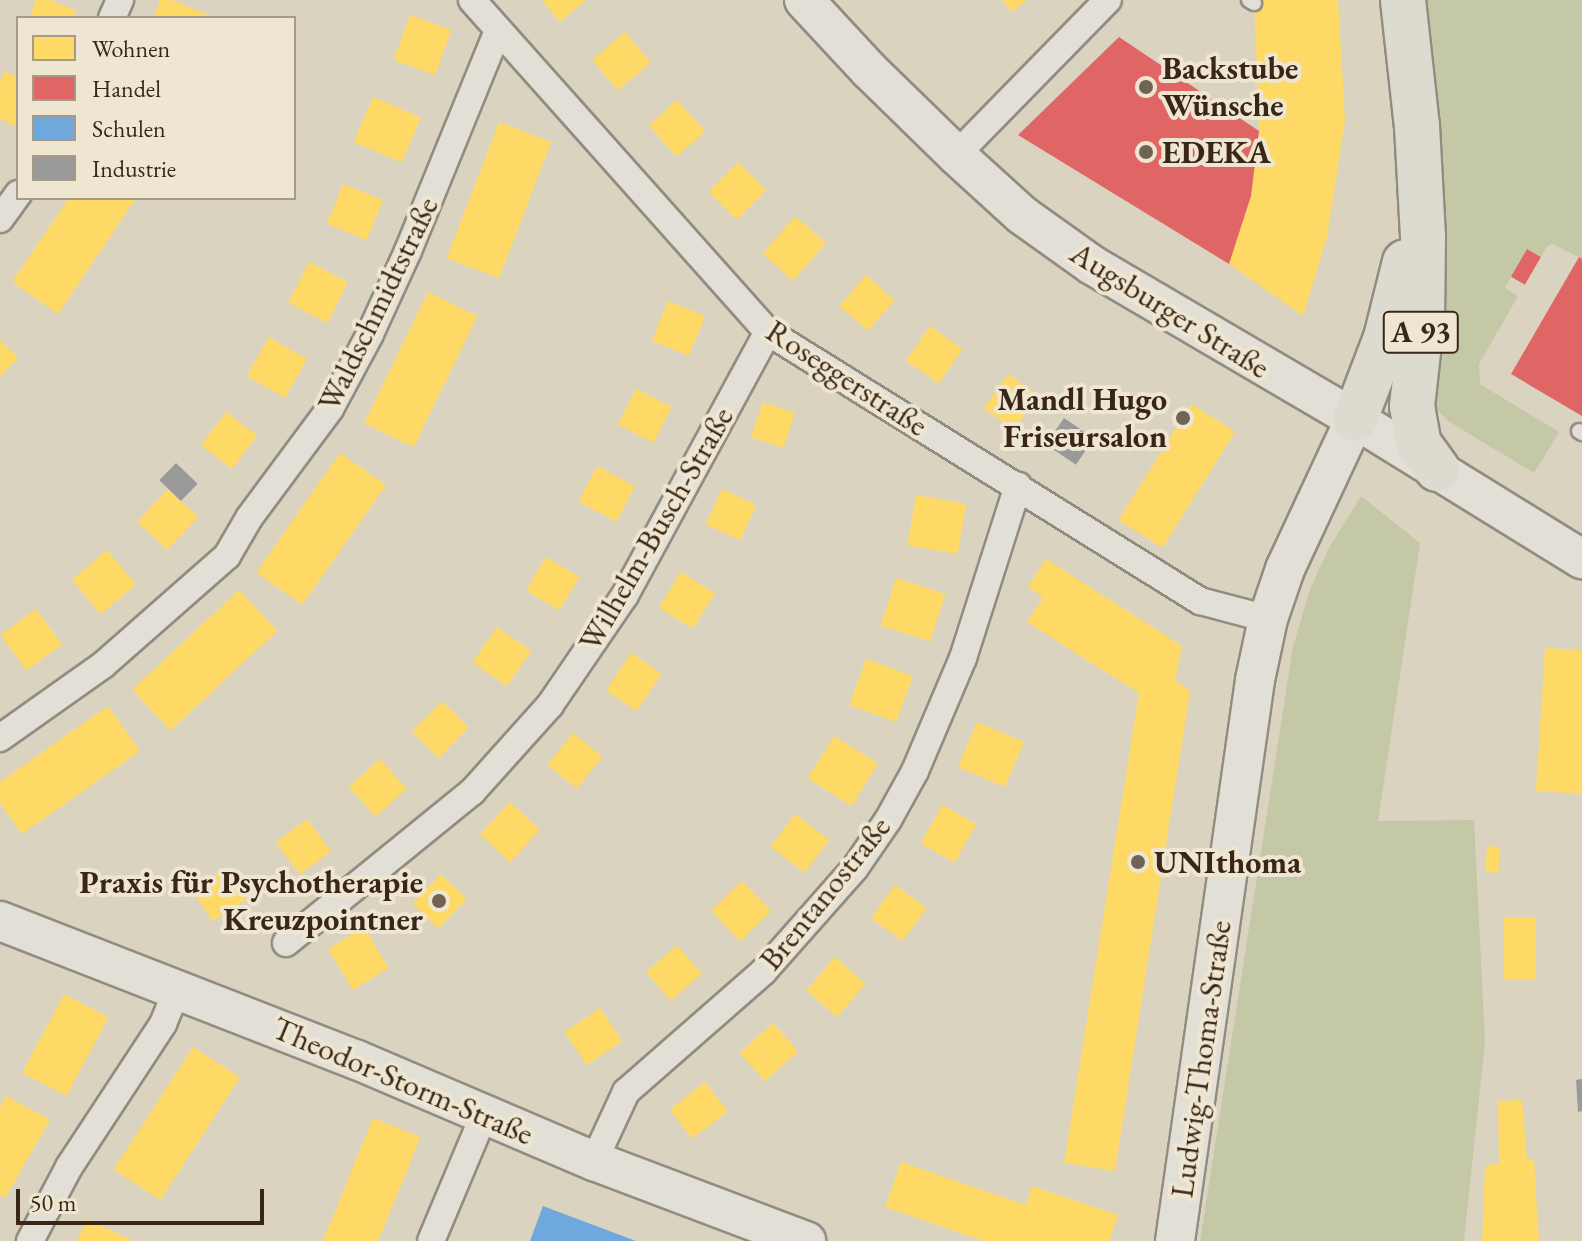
<!DOCTYPE html>
<html>
<head>
<meta charset="utf-8">
<style>
  body { margin:0 }
  #map { position:relative; width:1582px; height:1241px; overflow:hidden; background:#dad3c0; font-family:"EB Garamond",serif }
  div>[style] { position:absolute }
  .green>* { inset:0; background:#c4c8a6 }
  .homes>* { inset:0; background:#ffd966; transform-origin:0 0 }
  .shops>* { inset:0; background:#e06666; transform-origin:0 0 }
  .schools>* { inset:0; background:#6fa8dc }
  .industry>* { inset:0; background:#999; transform-origin:0 0 }
  .roads { filter:drop-shadow(2px 0 #928c80) drop-shadow(-2px 0 #928c80) drop-shadow(0 2px #928c80) drop-shadow(0 -2px #928c80) }
  .lane>* { height:14px; margin:-7px; padding:0 7px; transform-origin:7px; border-radius:7px; background:#e2dfd6 }
  .street>* { height:26px; margin:-13px; padding:0 13px; transform-origin:13px; border-radius:13px; background:#e2dfd6 }
  .secondary>* { height:38px; margin:-19px; padding:0 19px; transform-origin:19px; border-radius:19px; background:#e2dfd6 }
  .highway>* { height:44px; margin:-22px; padding:0 22px; transform-origin:22px; border-radius:22px; background:#dddacf }
  .dots>* { width:22px; height:22px; translate:-50% -50%; box-sizing:border-box; border:4px solid #eee6d0; border-radius:50% }
  span { translate:-50% -50%; white-space:nowrap; text-align:center; line-height:1.15; -webkit-text-stroke:8px #eee6d0; paint-order:stroke }
  .shield-label span { padding:2px 6px; background:#eee6d0; border:2px solid; border-radius:6px; -webkit-text-stroke-width:0 }
  .shield-label { font-size:30px; color:#392618; font-weight:700 }
  .poi-label { font-size:32px; color:#392618; font-weight:700 }
  .left { translate:0 -50%; text-align:left }
  .right { translate:-100% -50%; text-align:right }
  .street-label { font-size:32px; color:#392618 }
  .legend { position:absolute; left:16px; top:16px; width:280px; height:184px; box-sizing:border-box; background:#eee6d0; border:2px solid #a69986; margin:0; padding:10px 14px; list-style:none; font-size:24px; color:#392618 }
  .legend li { display:flex; align-items:center; gap:16px; height:40px }
  .legend b { width:40px; border:2px solid #a69986 }
  .scale { position:absolute; left:16px; top:1189px; width:248px; height:36px; box-sizing:border-box; border:4px solid #392618; border-top:0; padding-left:10px; font-size:24px; line-height:28px; white-space:nowrap; color:#392618; -webkit-text-stroke:6px #eee6d0; paint-order:stroke }
</style>
</head>
<body>
<div id="map">
  <div class="green">
    <i style="clip-path:polygon(1418px 0,1582px 0,1582px 259px,1553px 244px,1547px 246px,1541px 257px,1527px 249px,1505px 288px,1518px 296px,1479px 364px,1480px 384px,1559px 432px,1534px 473px,1448px 421px,1425px 396px)"></i>
    <i style="clip-path:polygon(1361px 496px,1420px 543px,1378px 821px,1474px 820px,1485px 1042px,1464px 1241px,1200px 1241px,1293px 647px,1310px 589px,1330px 546px)"></i>
  </div>
  <div class="homes">
    <i style="clip-path:polygon(36px 0,50px 0,76px 11px,73px 18px,29px 18px)"></i>
    <i style="clip-path:polygon(160px 0,172px 0,215px 18px,153px 18px)"></i>
    <i style="clip-path:polygon(542px 0,586px 0,560px 22px)"></i>
    <i style="clip-path:polygon(1002px 0,1027px 0,1012px 12px)"></i>
    <i style="clip-path:polygon(1254px 0,1338px 0,1345px 120px,1327px 237px,1303px 316px,1229px 264px,1251px 196px,1259px 131px)"></i>
    <i style="left:410px;top:15px;width:44px;height:48px;rotate:20deg"></i>
    <i style="left:625px;top:32px;width:40px;height:43px;rotate:50deg"></i>
    <i style="clip-path:polygon(5px 71px,18px 77px,18px 128px,0 119px,0 81px)"></i>
    <i style="left:373px;top:97px;width:52px;height:49px;rotate:23deg"></i>
    <i style="left:677px;top:100px;width:42px;height:38px;rotate:48deg"></i>
    <i style="left:499px;top:122px;width:56px;height:146px;rotate:21deg"></i>
    <i style="left:738px;top:162px;width:40px;height:42px;rotate:45deg"></i>
    <i style="left:343px;top:184px;width:43px;height:43px;rotate:22deg"></i>
    <i style="clip-path:polygon(69px 198px,136px 198px,58px 314px,12px 282px)"></i>
    <i style="left:795px;top:216px;width:41px;height:50px;rotate:41deg"></i>
    <i style="left:309px;top:262px;width:44px;height:46px;rotate:27deg"></i>
    <i style="left:866px;top:275px;width:38px;height:41px;rotate:41deg"></i>
    <i style="left:428px;top:292px;width:55px;height:146px;rotate:26deg"></i>
    <i style="left:668px;top:301px;width:40px;height:43px;rotate:22deg"></i>
    <i style="left:930px;top:326px;width:40px;height:42px;rotate:35deg"></i>
    <i style="left:269px;top:337px;width:44px;height:45px;rotate:30deg"></i>
    <i style="clip-path:polygon(0 340px,18px 358px,0 377px)"></i>
    <i style="left:1008px;top:374px;width:37px;height:42px;rotate:35deg"></i>
    <i style="left:636px;top:389px;width:40px;height:40px;rotate:27deg"></i>
    <i style="left:763px;top:402px;width:34px;height:37px;rotate:19deg"></i>
    <i style="left:1191px;top:404px;width:52px;height:137px;rotate:32deg"></i>
    <i style="left:226px;top:412px;width:39px;height:42px;rotate:37deg"></i>
    <i style="left:340px;top:453px;width:56px;height:146px;rotate:35deg"></i>
    <i style="left:597px;top:466px;width:43px;height:40px;rotate:28deg"></i>
    <i style="left:168px;top:489px;width:41px;height:45px;rotate:43deg"></i>
    <i style="left:722px;top:489px;width:38px;height:39px;rotate:25deg"></i>
    <i style="left:916px;top:495px;width:51px;height:51px;rotate:10deg"></i>
    <i style="left:107px;top:550px;width:45px;height:46px;rotate:50deg"></i>
    <i style="left:546px;top:557px;width:39px;height:39px;rotate:31deg"></i>
    <i style="clip-path:polygon(1046px 559px,1182px 646px,1175px 680px,1190px 691px,1115px 1171px,1064px 1163px,1139px 693px,1027px 622px,1043px 597px,1028px 587px)"></i>
    <i style="left:681px;top:572px;width:40px;height:42px;rotate:32deg"></i>
    <i style="left:896px;top:578px;width:52px;height:50px;rotate:18deg"></i>
    <i style="left:239px;top:590px;width:56px;height:146px;rotate:47deg"></i>
    <i style="left:36px;top:609px;width:44px;height:44px;rotate:54deg"></i>
    <i style="left:497px;top:627px;width:42px;height:43px;rotate:35deg"></i>
    <i style="clip-path:polygon(1545px 648px,1582px 650px,1582px 794px,1536px 791px)"></i>
    <i style="left:631px;top:653px;width:37px;height:45px;rotate:34deg"></i>
    <i style="left:866px;top:659px;width:50px;height:49px;rotate:20deg"></i>
    <i style="left:442px;top:701px;width:38px;height:43px;rotate:45deg"></i>
    <i style="clip-path:polygon(108px 706px,140px 751px,22px 834px,0 803px,0 782px)"></i>
    <i style="left:977px;top:722px;width:51px;height:49px;rotate:23deg"></i>
    <i style="left:573px;top:733px;width:38px;height:41px;rotate:39deg"></i>
    <i style="left:834px;top:736px;width:52px;height:50px;rotate:32deg"></i>
    <i style="left:380px;top:759px;width:40px;height:42px;rotate:48deg"></i>
    <i style="left:510px;top:802px;width:41px;height:44px;rotate:43deg"></i>
    <i style="left:942px;top:805px;width:39px;height:44px;rotate:29deg"></i>
    <i style="left:795px;top:814px;width:43px;height:41px;rotate:37deg"></i>
    <i style="left:307px;top:819px;width:40px;height:39px;rotate:53deg"></i>
    <i style="left:1487px;top:846px;width:13px;height:26px;rotate:4deg"></i>
    <i style="left:228px;top:866px;width:38px;height:43px;rotate:57deg"></i>
    <i style="left:441px;top:874px;width:36px;height:41px;rotate:44deg"></i>
    <i style="left:742px;top:881px;width:42px;height:43px;rotate:46deg"></i>
    <i style="left:895px;top:885px;width:39px;height:41px;rotate:36deg"></i>
    <i style="left:1504px;top:917px;width:32px;height:62px"></i>
    <i style="left:364px;top:927px;width:48px;height:42px;rotate:59deg"></i>
    <i style="left:677px;top:945px;width:38px;height:41px;rotate:49deg"></i>
    <i style="left:835px;top:957px;width:41px;height:44px;rotate:41deg"></i>
    <i style="left:64px;top:994px;width:50px;height:89px;rotate:28deg"></i>
    <i style="left:600px;top:1008px;width:40px;height:43px;rotate:56deg"></i>
    <i style="left:773px;top:1023px;width:38px;height:45px;rotate:48deg"></i>
    <i style="left:193px;top:1047px;width:56px;height:146px;rotate:33deg"></i>
    <i style="left:705px;top:1082px;width:37px;height:45px;rotate:52deg"></i>
    <i style="clip-path:polygon(6px 1096px,50px 1120px,5px 1198px,0 1195px,0 1107px)"></i>
    <i style="clip-path:polygon(1522px 1100px,1527px 1159px,1534px 1160px,1539px 1241px,1482px 1241px,1485px 1165px,1499px 1164px,1498px 1101px)"></i>
    <i style="clip-path:polygon(373px 1118px,420px 1137px,407px 1171px,378px 1241px,323px 1241px)"></i>
    <i style="clip-path:polygon(901px 1162px,1026px 1205px,1032px 1186px,1118px 1215px,1109px 1241px,984px 1241px,885px 1207px)"></i>
    <i style="clip-path:polygon(87px 1219px,133px 1241px,77px 1241px)"></i>
  </div>
  <div class="shops">
    <i style="clip-path:polygon(1119px 37px,1259px 131px,1251px 196px,1229px 264px,1018px 135px)"></i>
    <i style="left:1527px;top:249px;width:16px;height:32px;rotate:30deg"></i>
    <i style="clip-path:polygon(1579px 257px,1582px 259px,1582px 416px,1511px 374px)"></i>
  </div>
  <div class="schools">
    <i style="clip-path:polygon(543px 1206px,636px 1241px,530px 1241px)"></i>
  </div>
  <div class="industry">
    <i style="left:1064px;top:418px;width:36px;height:32px;rotate:34deg"></i>
    <i style="left:176px;top:463px;width:30px;height:24px;rotate:44deg"></i>
    <i style="clip-path:polygon(1582px 1079px,1582px 1111px,1578px 1112px,1576px 1080px)"></i>
  </div>
  <div class="roads">
    <div class="lane">
      <i style="left:1249px;top:0;width:6px;rotate:31deg"></i>
      <i style="left:1579px;top:431px;width:4px;rotate:34deg"></i>
    </div>
    <div class="street">
      <i style="left:472px;top:0;width:445px;rotate:48.3deg"></i>
      <i style="left:768px;top:332px;width:509px;rotate:31.91deg"></i>
      <i style="left:1200px;top:601px;width:70px;rotate:14.8deg"></i>
      <i style="left:112px;top:18px;width:20px;rotate:-66deg"></i>
      <i style="left:956px;top:155px;width:217px;rotate:-45.6deg"></i>
      <i style="left:0;top:219px;width:31px;rotate:-54deg"></i>
      <i style="left:0;top:738px;width:126px;rotate:-35.3deg"></i>
      <i style="left:103px;top:665px;width:165px;rotate:-41.3deg"></i>
      <i style="left:227px;top:556px;width:44px;rotate:-59.9deg"></i>
      <i style="left:249px;top:518px;width:136px;rotate:-53.4deg"></i>
      <i style="left:330px;top:409px;width:85px;rotate:-61.9deg"></i>
      <i style="left:370px;top:334px;width:91px;rotate:-65.4deg"></i>
      <i style="left:408px;top:251px;width:238px;rotate:-67.8deg"></i>
      <i style="left:286px;top:943px;width:240px;rotate:-39.1deg"></i>
      <i style="left:472px;top:792px;width:117px;rotate:-48.1deg"></i>
      <i style="left:550px;top:705px;width:133px;rotate:-55.7deg"></i>
      <i style="left:625px;top:595px;width:299px;rotate:-61.5deg"></i>
      <i style="left:594px;top:1161px;width:76px;rotate:-65.1deg"></i>
      <i style="left:626px;top:1092px;width:182px;rotate:-41.2deg"></i>
      <i style="left:763px;top:972px;width:139px;rotate:-48.5deg"></i>
      <i style="left:855px;top:868px;width:58px;rotate:-55.5deg"></i>
      <i style="left:888px;top:820px;width:56px;rotate:-61.1deg"></i>
      <i style="left:915px;top:771px;width:123px;rotate:-67deg"></i>
      <i style="left:963px;top:658px;width:181px;rotate:-72.3deg"></i>
      <i style="left:30px;top:1241px;width:84px;rotate:-62.2deg"></i>
      <i style="left:69px;top:1167px;width:171px;rotate:-56.7deg"></i>
      <i style="left:163px;top:1024px;width:38px;rotate:-68deg"></i>
      <i style="left:431px;top:1241px;width:137px;rotate:-67.2deg"></i>
    </div>
    <div class="secondary">
      <i style="left:804px;top:0;width:96px;rotate:47.1deg"></i>
      <i style="left:869px;top:70px;width:122px;rotate:44.3deg"></i>
      <i style="left:956px;top:155px;width:89px;rotate:42.3deg"></i>
      <i style="left:1022px;top:215px;width:86px;rotate:35.5deg"></i>
      <i style="left:1092px;top:265px;width:305px;rotate:30.4deg"></i>
      <i style="left:1355px;top:419px;width:267px;rotate:31.7deg"></i>
      <i style="left:0;top:921px;width:383px;rotate:21.3deg"></i>
      <i style="left:357px;top:1060px;width:258px;rotate:23.1deg"></i>
      <i style="left:594px;top:1161px;width:227px;rotate:20.7deg"></i>
      <i style="left:1175px;top:1241px;width:567px;rotate:-81.88deg"></i>
      <i style="left:1255px;top:680px;width:62px;rotate:-78deg"></i>
      <i style="left:1268px;top:619px;width:53px;rotate:-71.2deg"></i>
      <i style="left:1285px;top:569px;width:166px;rotate:-65deg"></i>
    </div>
    <div class="highway">
      <i style="left:1403px;top:0;width:127px;rotate:83.7deg"></i>
      <i style="left:1417px;top:126px;width:112px;rotate:86.9deg"></i>
      <i style="left:1423px;top:238px;width:79px;rotate:90.7deg"></i>
      <i style="left:1422px;top:317px;width:90px;rotate:96.4deg"></i>
      <i style="left:1412px;top:406px;width:39px;rotate:80deg"></i>
      <i style="left:1419px;top:444px;width:31px;rotate:54deg"></i>
      <i style="left:1355px;top:419px;width:87px;rotate:-69.1deg"></i>
      <i style="left:1386px;top:338px;width:78px;rotate:-76deg"></i>
    </div>
  </div>
  <div class="dots">
    <i style="left:1146px;top:87px;background:#716353"></i>
    <i style="left:1146px;top:152px;background:#716353"></i>
    <i style="left:1183px;top:418px;background:#716353"></i>
    <i style="left:1138px;top:862px;background:#716353"></i>
    <i style="left:439px;top:901px;background:#716353"></i>
  </div>
  <div class="shield-label">
    <span style="left:1421px;top:332px">A 93</span>
  </div>
  <div class="poi-label">
    <span class="left" style="left:1162px;top:87px">Backstube<br>Wünsche</span>
    <span class="left" style="left:1162px;top:152px">EDEKA</span>
    <span class="right" style="left:1167px;top:418px">Mandl Hugo<br>Friseursalon</span>
    <span class="left" style="left:1154px;top:862px">UNIthoma</span>
    <span class="right" style="left:423px;top:901px">Praxis für Psychotherapie<br>Kreuzpointner</span>
  </div>
  <div class="street-label">
    <span style="left:378px;top:304px;rotate:-64deg">Waldschmidtstraße</span>
    <span style="left:1170px;top:310px;rotate:32deg">Augsburger Straße</span>
    <span style="left:847px;top:378px;rotate:33deg">Roseggerstraße</span>
    <span style="left:656px;top:529px;rotate:-60deg">Wilhelm-Busch-Straße</span>
    <span style="left:825px;top:893px;rotate:-51deg">Brentanostraße</span>
    <span style="left:1201px;top:1059px;rotate:-82deg">Ludwig-Thoma-Straße</span>
    <span style="left:403px;top:1081px;rotate:23deg">Theodor-Storm-Straße</span>
  </div>
  <ul class="legend">
  <li><b style="height:22px;background:#ffd966"></b>Wohnen</li>
  <li><b style="height:22px;background:#e06666"></b>Handel</li>
  <li><b style="height:22px;background:#6fa8dc"></b>Schulen</li>
  <li><b style="height:22px;background:#999"></b>Industrie</li>
  </ul>
  <div class="scale">50 m</div>
</div>
</body>
</html>
